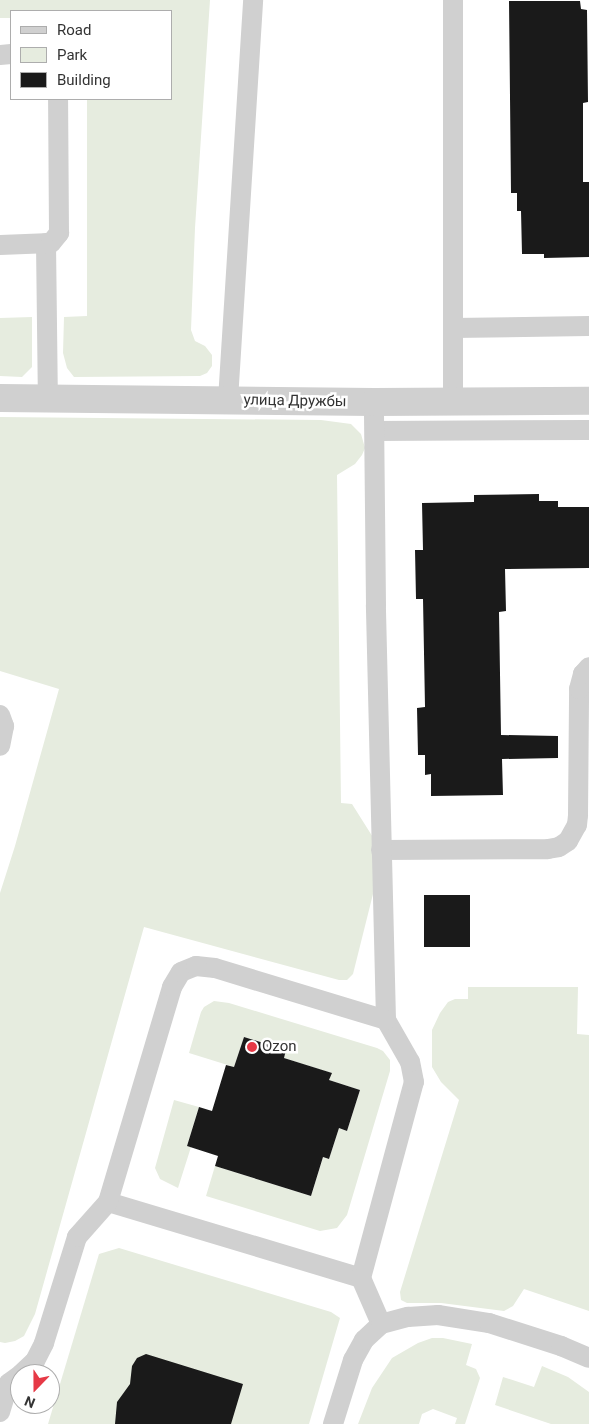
<!DOCTYPE html>
<html>
<head>
<meta charset="utf-8">
<style>
  body { margin:0 }
  #map { position:relative; width:589px; height:1424px; overflow:hidden; background:#fff; font-family:Roboto,sans-serif }
  div>[style] { position:absolute }
  .green>* { inset:0; background:#e6ecdf }
  .building>* { inset:0; background:#1a1a1a; transform-origin:0 0 }
  .service>* { height:20px; margin:-10px; padding:0 10px; transform-origin:10px; border-radius:10px; background:#d0d0d0 }
  .minor>* { height:28px; margin:-14px; padding:0 14px; transform-origin:14px; border-radius:14px; background:#d0d0d0 }
  .dots>* { width:14px; height:14px; translate:-50% -50%; box-sizing:border-box; border:2px solid #fff; border-radius:50% }
  span { translate:-50% -50%; white-space:nowrap; text-align:center; line-height:1.15; -webkit-text-stroke:5px #fff; paint-order:stroke }
  .street-label { font-size:15px; color:#333 }
  .poi-label { font-size:15px; color:#333 }
  .left { translate:0 -50%; text-align:left }
  .legend { position:absolute; left:10px; top:10px; width:162px; height:90px; box-sizing:border-box; background:#fff; border:1px solid #adadad; margin:0; padding:6px 9px; list-style:none; font-size:15px; color:#333 }
  .legend li { display:flex; align-items:center; gap:10px; height:25px }
  .legend b { width:25px; border:1px solid #adadad }
  .north { position:absolute; left:10px; top:1364px; width:50px; height:50px; box-sizing:border-box; background:#fff; border:1px solid #adadad; border-radius:50%; rotate:202deg; font-size:14px; font-weight:700; line-height:20px; text-align:center; color:#333 }
  .north::after { content:''; display:block; margin:auto; width:18px; height:22px; background:#e63946; clip-path:polygon(50% 0,100% 100%,50% 72%,0 100%) }
</style>
</head>
<body>
<div id="map">
  <div class="green">
    <i style="clip-path:polygon(0 0,210px 0,195px 228px,191px 330px,195px 341px,205px 346px,212px 355px,212px 366px,207px 373px,200px 376px,74px 377px,67px 368px,63px 353px,64px 317px,87px 316px,87px 99px,171px 99px,171px 11px,11px 11px,11px 18px,0 18px)"></i>
    <i style="clip-path:polygon(32px 317px,32px 367px,22px 377px,0 376px,0 318px)"></i>
    <i style="clip-path:polygon(0 417px,321px 420px,351px 424px,361px 434px,365px 448px,362px 455px,355px 464px,337px 475px,341px 803px,352px 804px,381px 850px,381px 862px,353px 974px,347px 980px,339px 980px,144px 927px,35px 1314px,24px 1336px,15px 1341px,5px 1343px,0 1342px,0 893px,15px 846px,59px 689px,0 671px)"></i>
    <i style="clip-path:polygon(468px 987px,578px 987px,577px 1034px,589px 1035px,589px 1311px,524px 1289px,513px 1306px,504px 1311px,441px 1303px,407px 1303px,401px 1300px,400px 1292px,459px 1100px,441px 1082px,432px 1067px,432px 1030px,440px 1013px,448px 1002px,455px 999px,468px 999px)"></i>
    <i style="clip-path:polygon(214px 1001px,229px 1003px,377px 1048px,383px 1051px,390px 1060px,390px 1071px,347px 1215px,337px 1228px,320px 1231px,206px 1196px,215px 1166px,311px 1196px,323px 1157px,329px 1159px,339px 1128px,347px 1131px,360px 1090px,329px 1080px,331px 1073px,284px 1058px,286px 1050px,244px 1037px,234px 1067px,189px 1053px,201px 1012px,204px 1007px)"></i>
    <i style="clip-path:polygon(174px 1100px,199px 1107px,187px 1146px,191px 1147px,178px 1188px,160px 1179px,155px 1168px)"></i>
    <i style="clip-path:polygon(119px 1248px,331px 1312px,340px 1318px,309px 1424px,48px 1424px,99px 1254px)"></i>
    <i style="clip-path:polygon(432px 1338px,443px 1338px,472px 1344px,466px 1365px,476px 1369px,480px 1378px,465px 1424px,455px 1424px,457px 1418px,433px 1409px,422px 1414px,419px 1424px,358px 1424px,372px 1388px,392px 1358px,418px 1343px)"></i>
    <i style="clip-path:polygon(542px 1366px,568px 1377px,589px 1392px,589px 1424px,551px 1424px,495px 1405px,503px 1377px,534px 1387px)"></i>
  </div>
  <div class="building">
    <i style="clip-path:polygon(509px 1px,580px 1px,581px 9px,587px 10px,588px 102px,583px 103px,583px 182px,589px 182px,589px 257px,544px 258px,544px 254px,522px 254px,521px 211px,517px 211px,517px 193px,511px 193px)"></i>
    <i style="clip-path:polygon(539px 494px,539px 501px,558px 501px,558px 507px,589px 507px,589px 568px,505px 569px,506px 611px,499px 612px,501px 735px,558px 736px,558px 758px,502px 759px,503px 795px,431px 796px,431px 774px,425px 775px,425px 755px,418px 755px,417px 708px,425px 707px,423px 599px,416px 599px,415px 550px,423px 550px,422px 503px,474px 502px,474px 495px)"></i>
    <i style="left:424px;top:895px;width:46px;height:52px"></i>
    <i style="clip-path:polygon(244px 1037px,286px 1050px,284px 1058px,332px 1073px,329px 1080px,360px 1090px,347px 1131px,339px 1128px,329px 1159px,323px 1157px,311px 1196px,215px 1166px,218px 1156px,187px 1146px,199px 1107px,212px 1111px,226px 1065px,234px 1067px)"></i>
    <i style="clip-path:polygon(146px 1354px,243px 1384px,231px 1424px,115px 1424px,117px 1402px,130px 1384px,132px 1366px,137px 1358px)"></i>
  </div>
  <div class="service">
    <i style="left:0;top:55px;width:11px;rotate:-5deg"></i>
    <i style="left:46px;top:243px;width:155px;rotate:89.3deg"></i>
    <i style="left:0;top:245px;width:51px;rotate:-2.2deg"></i>
    <i style="left:51px;top:243px;width:13px;rotate:-51deg"></i>
    <i style="left:59px;top:233px;width:134px;rotate:-90.4deg"></i>
    <i style="left:453px;top:328px;width:136px;rotate:-0.8deg"></i>
    <i style="left:228px;top:400px;width:401px;rotate:-86.4deg"></i>
    <i style="left:453px;top:401px;width:401px;rotate:-90deg"></i>
    <i style="left:375px;top:431px;width:214px;rotate:-0.3deg"></i>
    <i style="left:0;top:715px;width:12px;rotate:70deg"></i>
    <i style="left:4px;top:726px;width:20px;rotate:101deg"></i>
    <i style="left:381px;top:850px;width:167px;rotate:-0.3deg"></i>
    <i style="left:548px;top:849px;width:11px;rotate:-10deg"></i>
    <i style="left:559px;top:847px;width:11px;rotate:-34deg"></i>
    <i style="left:568px;top:841px;width:18px;rotate:-61deg"></i>
    <i style="left:577px;top:825px;width:10px;rotate:-84deg"></i>
    <i style="left:578px;top:815px;width:126px;rotate:-89.5deg"></i>
    <i style="left:579px;top:689px;width:16px;rotate:-75deg"></i>
    <i style="left:583px;top:674px;width:9px;rotate:-49deg"></i>
    <i style="left:108px;top:1202px;width:264px;rotate:16.7deg"></i>
    <i style="left:361px;top:1278px;width:203px;rotate:-74.9deg"></i>
    <i style="left:414px;top:1082px;width:20px;rotate:-101deg"></i>
    <i style="left:410px;top:1062px;width:48px;rotate:-119.7deg"></i>
    <i style="left:386px;top:1020px;width:415px;rotate:-91.4deg"></i>
    <i style="left:376px;top:605px;width:203px;rotate:-90.6deg"></i>
    <i style="left:361px;top:1278px;width:50px;rotate:66.5deg"></i>
    <i style="left:21px;top:1374px;width:19px;rotate:-43deg"></i>
    <i style="left:35px;top:1361px;width:20px;rotate:-63deg"></i>
    <i style="left:44px;top:1343px;width:111px;rotate:-72.7deg"></i>
    <i style="left:77px;top:1237px;width:47px;rotate:-48.5deg"></i>
    <i style="left:108px;top:1202px;width:224px;rotate:-73.4deg"></i>
    <i style="left:172px;top:987px;width:17px;rotate:-59deg"></i>
    <i style="left:181px;top:972px;width:16px;rotate:-22deg"></i>
    <i style="left:196px;top:966px;width:19px;rotate:6deg"></i>
    <i style="left:215px;top:968px;width:179px;rotate:16.9deg"></i>
    <i style="left:0;top:1412px;width:30px;rotate:-73deg"></i>
    <i style="left:9px;top:1383px;width:14px;rotate:-36deg"></i>
    <i style="left:333px;top:1424px;width:67px;rotate:-72.6deg"></i>
    <i style="left:353px;top:1360px;width:23px;rotate:-61deg"></i>
    <i style="left:364px;top:1340px;width:23px;rotate:-43deg"></i>
    <i style="left:381px;top:1324px;width:28px;rotate:-15deg"></i>
    <i style="left:408px;top:1317px;width:30px;rotate:-4deg"></i>
    <i style="left:438px;top:1315px;width:52px;rotate:8.9deg"></i>
    <i style="left:489px;top:1323px;width:76px;rotate:17.7deg"></i>
    <i style="left:561px;top:1346px;width:30px;rotate:23deg"></i>
  </div>
  <div class="minor">
    <i style="left:0;top:398px;width:374px;rotate:0.6deg"></i>
    <i style="left:374px;top:402px;width:215px;rotate:-0.3deg"></i>
  </div>
  <div class="dots">
    <i style="left:252px;top:1047px;background:#e63946"></i>
  </div>
  <div class="street-label">
    <span style="left:295px;top:401px;rotate:1deg">улица Дружбы</span>
  </div>
  <div class="poi-label">
    <span class="left" style="left:262px;top:1047px">Ozon</span>
  </div>
  <ul class="legend">
  <li><b style="height:6px;background:#d0d0d0"></b>Road</li>
  <li><b style="height:14px;background:#e6ecdf"></b>Park</li>
  <li><b style="height:14px;background:#1a1a1a"></b>Building</li>
  </ul>
  <div class="north">N</div>
</div>
</body>
</html>
